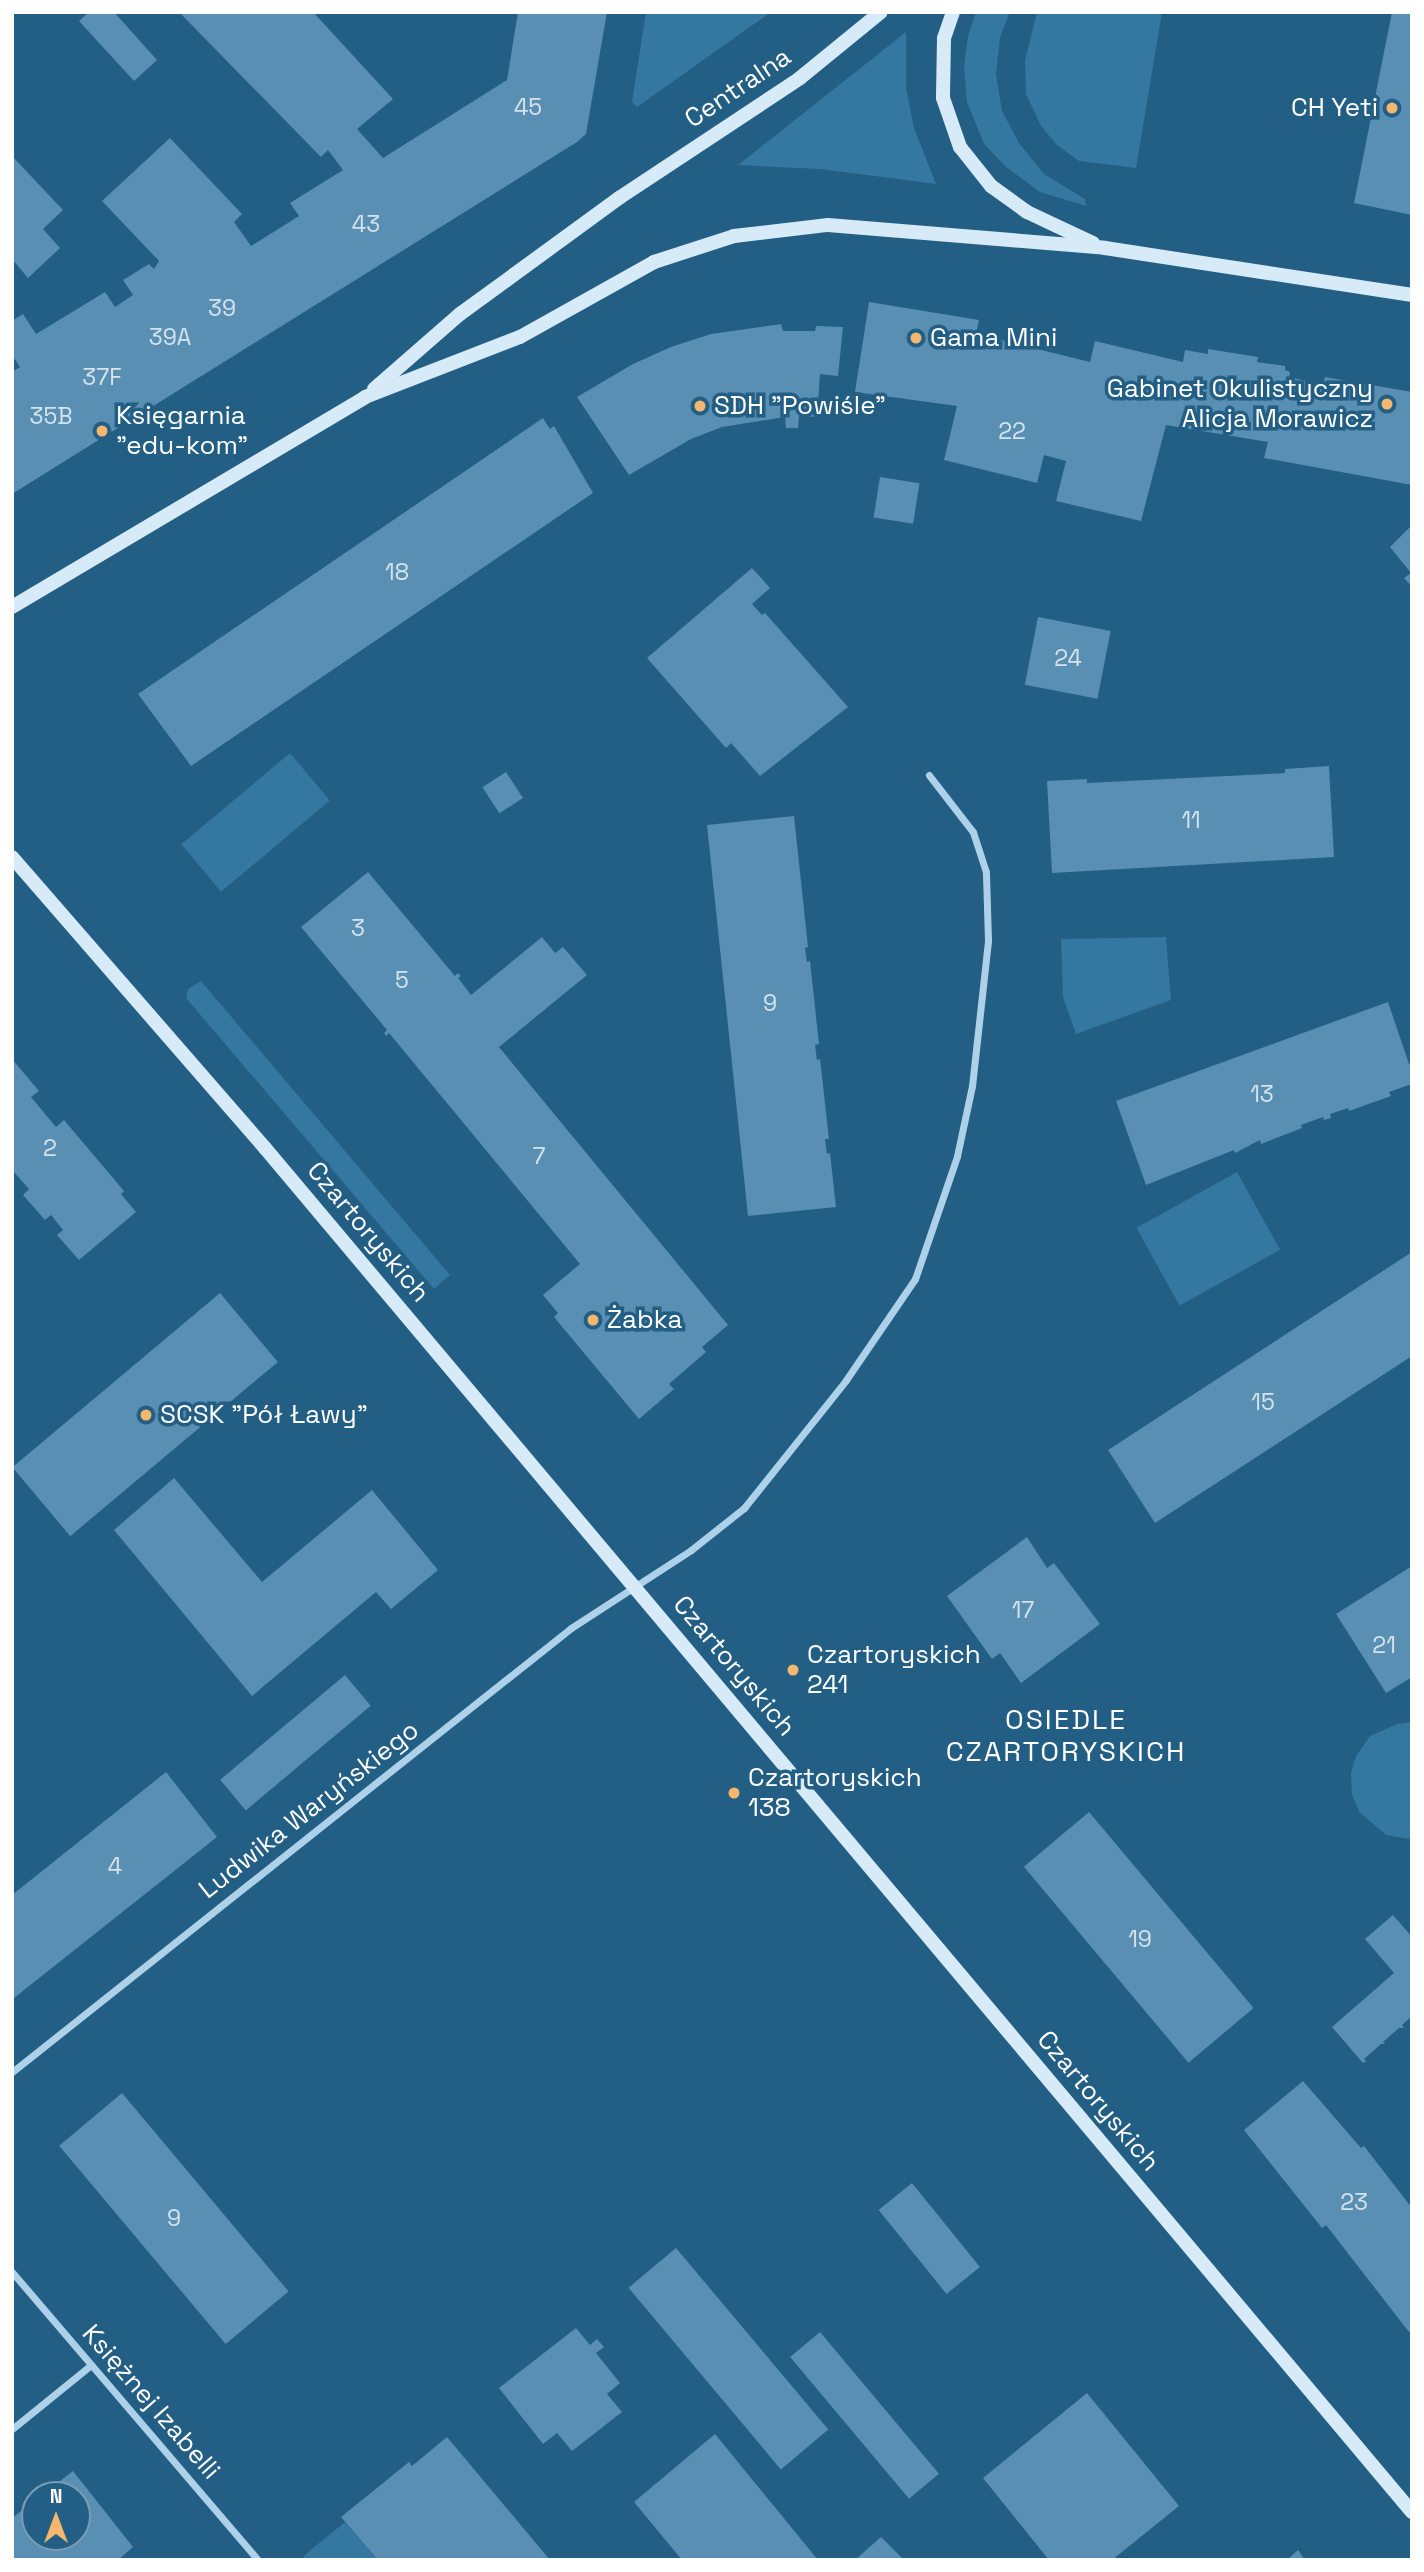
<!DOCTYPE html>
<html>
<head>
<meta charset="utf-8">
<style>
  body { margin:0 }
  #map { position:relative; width:1424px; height:2572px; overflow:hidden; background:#235e84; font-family:"Space Grotesk",sans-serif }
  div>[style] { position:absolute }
  .green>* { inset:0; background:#3477a0; transform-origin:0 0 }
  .building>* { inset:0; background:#588fb2; transform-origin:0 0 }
  .minor>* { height:7px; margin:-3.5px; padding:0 3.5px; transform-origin:3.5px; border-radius:3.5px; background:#acd1e8 }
  .secondary>* { height:14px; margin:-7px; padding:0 7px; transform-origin:7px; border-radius:7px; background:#d6eaf7 }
  .dots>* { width:19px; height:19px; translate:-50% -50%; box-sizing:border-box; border:4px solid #235e84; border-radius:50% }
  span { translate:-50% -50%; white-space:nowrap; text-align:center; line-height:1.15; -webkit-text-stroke:7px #235e84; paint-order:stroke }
  .number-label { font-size:23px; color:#d5e3ec }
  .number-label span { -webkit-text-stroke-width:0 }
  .street-label { font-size:26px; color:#fff }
  .poi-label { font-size:26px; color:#fff }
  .right { translate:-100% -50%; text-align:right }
  .left { translate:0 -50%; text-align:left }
  .neighbourhood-label { font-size:28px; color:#fff; letter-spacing:2px }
  .frame { position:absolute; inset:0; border:14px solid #fff; pointer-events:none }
  .north { position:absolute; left:21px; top:2481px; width:70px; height:70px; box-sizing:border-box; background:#235e84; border:2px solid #7b9eb5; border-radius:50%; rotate:0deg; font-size:19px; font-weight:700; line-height:28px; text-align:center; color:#fff }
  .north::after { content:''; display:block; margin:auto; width:24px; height:32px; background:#f4b76e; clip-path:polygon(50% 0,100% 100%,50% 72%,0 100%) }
</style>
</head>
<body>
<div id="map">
  <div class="green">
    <i style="clip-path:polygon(646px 12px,771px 12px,637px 107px,632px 102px)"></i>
    <i style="clip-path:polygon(976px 12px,1010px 12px,1000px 37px,996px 74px,1002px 111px,1019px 143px,1044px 174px,1085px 199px,1086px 206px,1040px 192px,1006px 167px,984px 144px,967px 102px,964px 67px,968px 36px)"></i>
    <i style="clip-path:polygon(1037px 12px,1162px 12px,1136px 168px,1079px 161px,1057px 145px,1041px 126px,1026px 94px,1025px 60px)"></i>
    <i style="clip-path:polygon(906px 32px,906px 88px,914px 128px,936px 184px,820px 169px,738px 165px)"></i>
    <i style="left:290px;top:753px;width:62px;height:142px;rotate:50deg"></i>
    <i style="clip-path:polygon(1166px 937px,1171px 1000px,1076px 1034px,1063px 997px,1061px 939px)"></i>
    <i style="clip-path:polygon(201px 981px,450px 1275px,434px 1289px,186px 998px,188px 989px)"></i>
    <i style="left:1237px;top:1172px;width:89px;height:115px;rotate:61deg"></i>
    <i style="clip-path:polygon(1412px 1722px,1412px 1838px,1409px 1839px,1386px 1835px,1360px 1813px,1352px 1795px,1351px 1773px,1356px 1756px,1370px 1736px,1397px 1724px)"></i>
    <i style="clip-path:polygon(345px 2522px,378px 2560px,300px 2560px,313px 2548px)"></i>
  </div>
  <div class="building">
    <i style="clip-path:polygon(89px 12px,114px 12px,157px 60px,134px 81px,79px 21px)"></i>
    <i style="clip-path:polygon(179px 12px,313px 12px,393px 99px,357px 129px,383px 158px,507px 80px,518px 12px,607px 12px,586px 134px,577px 142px,12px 494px,12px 372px,20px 367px,12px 355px,12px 321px,23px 314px,36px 334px,105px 292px,115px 307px,133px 295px,123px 280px,149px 264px,154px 269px,159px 261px,102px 201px,170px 138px,242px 214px,234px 222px,251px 246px,299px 216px,290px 203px,343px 170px,328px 150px,321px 157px)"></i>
    <i style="clip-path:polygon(1392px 12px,1412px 12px,1412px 215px,1354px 203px)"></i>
    <i style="clip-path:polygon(12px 156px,63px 210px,43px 229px,60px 248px,28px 278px,12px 259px)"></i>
    <i style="clip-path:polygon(869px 302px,979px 320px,976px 334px,1090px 362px,1095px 341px,1183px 362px,1185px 350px,1208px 354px,1208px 349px,1258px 357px,1257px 362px,1285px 366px,1285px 370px,1290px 372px,1289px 377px,1323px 385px,1325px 377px,1412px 392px,1412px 485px,1264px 458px,1268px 442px,1166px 425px,1141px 521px,1056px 501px,1066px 461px,1044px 455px,1037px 483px,944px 460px,957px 406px,855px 392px)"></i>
    <i style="clip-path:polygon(781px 324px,783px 331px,815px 331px,816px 326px,843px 327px,838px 376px,820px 374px,817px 417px,799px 416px,798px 428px,786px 428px,785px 417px,722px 427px,691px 439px,629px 475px,577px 397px,633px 364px,671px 347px,711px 334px)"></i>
    <i style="clip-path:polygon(543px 418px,550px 429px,554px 426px,593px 493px,191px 766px,138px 694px)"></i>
    <i style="left:880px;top:477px;width:40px;height:41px;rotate:9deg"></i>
    <i style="clip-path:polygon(1412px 525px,1412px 587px,1404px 578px,1411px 573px,1390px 547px)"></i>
    <i style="clip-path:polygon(752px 568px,770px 588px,752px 604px,762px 615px,765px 613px,848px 707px,760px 776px,731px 743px,726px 748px,647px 658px)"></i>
    <i style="left:1038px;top:617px;width:74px;height:69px;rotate:11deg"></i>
    <i style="clip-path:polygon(1329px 766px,1334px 857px,1052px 873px,1047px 781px,1087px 779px,1087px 783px,1285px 773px,1285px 769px)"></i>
    <i style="left:506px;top:772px;width:31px;height:28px;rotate:57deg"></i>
    <i style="clip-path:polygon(794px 816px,808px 947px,805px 948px,807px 962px,810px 961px,819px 1044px,815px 1045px,817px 1060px,820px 1059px,829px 1139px,825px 1139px,827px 1154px,830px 1153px,836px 1207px,748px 1216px,707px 825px)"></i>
    <i style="clip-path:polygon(368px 872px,455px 976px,458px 973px,461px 976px,458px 978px,471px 995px,542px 937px,555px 953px,563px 947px,587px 975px,499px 1047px,728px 1325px,702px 1347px,706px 1352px,669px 1384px,674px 1389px,639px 1419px,554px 1317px,558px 1313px,543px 1295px,580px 1264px,389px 1033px,386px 1036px,384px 1033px,387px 1030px,301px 927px)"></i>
    <i style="clip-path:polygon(1388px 1002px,1409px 1064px,1412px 1063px,1412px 1084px,1389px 1092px,1391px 1096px,1349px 1111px,1348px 1108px,1330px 1114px,1331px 1118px,1324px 1120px,1323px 1117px,1301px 1125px,1302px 1128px,1261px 1144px,1260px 1140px,1235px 1153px,1234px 1150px,1146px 1185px,1116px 1101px)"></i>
    <i style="clip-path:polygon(12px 1059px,39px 1091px,31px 1097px,56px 1127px,64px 1120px,124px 1191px,121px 1194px,136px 1212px,79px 1260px,57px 1235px,63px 1230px,51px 1215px,45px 1220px,23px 1195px,29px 1189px,12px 1170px)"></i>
    <i style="clip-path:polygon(1412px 1252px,1412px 1356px,1155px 1523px,1108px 1450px)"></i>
    <i style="left:220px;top:1293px;width:90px;height:271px;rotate:50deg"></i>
    <i style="clip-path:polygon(174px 1478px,262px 1582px,372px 1490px,438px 1570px,391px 1609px,376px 1592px,252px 1696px,114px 1530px)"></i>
    <i style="clip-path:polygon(1027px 1537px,1047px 1568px,1054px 1563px,1100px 1624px,1021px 1683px,1000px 1653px,992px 1659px,947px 1596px)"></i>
    <i style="clip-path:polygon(1412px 1566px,1412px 1677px,1386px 1693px,1336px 1614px)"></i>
    <i style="left:345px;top:1675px;width:40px;height:163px;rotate:50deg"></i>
    <i style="clip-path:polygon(166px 1772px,217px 1837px,14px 1998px,12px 1895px)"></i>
    <i style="left:1089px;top:1812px;width:256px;height:85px;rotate:50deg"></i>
    <i style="clip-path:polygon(1393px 1915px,1412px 1937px,1412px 2016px,1402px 2025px,1404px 2028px,1399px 2028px,1383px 2042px,1385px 2044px,1381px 2044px,1364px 2059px,1366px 2061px,1363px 2063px,1332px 2027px,1394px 1973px,1365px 1939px)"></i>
    <i style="clip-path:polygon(1303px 2081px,1361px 2148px,1364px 2146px,1412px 2208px,1412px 2330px,1409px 2332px,1326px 2225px,1322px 2228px,1244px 2130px)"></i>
    <i style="left:122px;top:2093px;width:259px;height:82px;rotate:50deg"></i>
    <i style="left:912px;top:2183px;width:108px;height:43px;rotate:51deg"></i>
    <i style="left:676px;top:2248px;width:237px;height:62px;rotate:50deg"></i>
    <i style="clip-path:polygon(576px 2328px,590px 2345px,597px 2339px,604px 2347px,596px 2353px,620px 2383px,607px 2394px,622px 2412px,572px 2451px,557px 2433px,543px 2444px,499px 2388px)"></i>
    <i style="left:820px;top:2332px;width:185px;height:39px;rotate:50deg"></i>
    <i style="clip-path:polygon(1087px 2393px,1179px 2506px,1112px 2560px,1049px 2560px,983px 2478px)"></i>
    <i style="clip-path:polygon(715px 2434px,818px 2560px,682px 2560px,634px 2502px)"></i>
    <i style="clip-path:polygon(447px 2437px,550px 2560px,378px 2560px,341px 2517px,409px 2462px,412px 2466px)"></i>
    <i style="clip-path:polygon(73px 2471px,133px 2547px,118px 2560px,12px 2560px,12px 2518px,35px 2500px,35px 2537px,77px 2537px,77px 2495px,42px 2495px)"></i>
    <i style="clip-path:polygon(881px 2537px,904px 2560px,855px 2560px)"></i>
    <i style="clip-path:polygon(1298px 2550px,1305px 2560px,1287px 2560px)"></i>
  </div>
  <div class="minor">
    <i style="left:12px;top:2072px;width:714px;rotate:-38.46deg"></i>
    <i style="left:571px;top:1628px;width:143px;rotate:-33deg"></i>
    <i style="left:691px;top:1550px;width:68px;rotate:-38.4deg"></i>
    <i style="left:744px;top:1508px;width:164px;rotate:-51.4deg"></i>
    <i style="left:846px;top:1380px;width:122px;rotate:-55.7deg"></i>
    <i style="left:915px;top:1279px;width:130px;rotate:-71.1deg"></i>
    <i style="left:957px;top:1156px;width:72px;rotate:-77.9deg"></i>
    <i style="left:972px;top:1086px;width:146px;rotate:-83.7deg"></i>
    <i style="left:988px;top:941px;width:69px;rotate:-91.7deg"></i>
    <i style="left:986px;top:872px;width:42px;rotate:-108deg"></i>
    <i style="left:973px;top:832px;width:72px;rotate:-127.7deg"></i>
    <i style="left:12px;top:2272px;width:379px;rotate:49.5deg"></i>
    <i style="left:12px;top:2429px;width:102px;rotate:-39deg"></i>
  </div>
  <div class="secondary">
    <i style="left:953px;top:12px;width:28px;rotate:109deg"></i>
    <i style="left:944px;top:38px;width:60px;rotate:91deg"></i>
    <i style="left:943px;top:98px;width:52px;rotate:70.9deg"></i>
    <i style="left:960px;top:147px;width:50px;rotate:51.5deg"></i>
    <i style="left:991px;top:186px;width:44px;rotate:35.8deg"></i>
    <i style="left:1027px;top:212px;width:73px;rotate:25.2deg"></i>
    <i style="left:374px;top:389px;width:114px;rotate:-41.1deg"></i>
    <i style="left:460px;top:314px;width:197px;rotate:-36.1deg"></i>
    <i style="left:619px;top:198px;width:217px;rotate:-33.5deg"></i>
    <i style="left:800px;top:78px;width:104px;rotate:-39.2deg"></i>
    <i style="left:12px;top:607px;width:411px;rotate:-30.7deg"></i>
    <i style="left:365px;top:397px;width:166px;rotate:-21.2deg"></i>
    <i style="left:520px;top:337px;width:154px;rotate:-29.2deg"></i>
    <i style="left:654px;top:262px;width:84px;rotate:-18deg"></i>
    <i style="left:734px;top:236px;width:95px;rotate:-6.7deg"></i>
    <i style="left:828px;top:225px;width:278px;rotate:4.7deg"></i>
    <i style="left:1105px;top:248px;width:311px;rotate:8.7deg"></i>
    <i style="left:12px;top:857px;width:386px;rotate:49deg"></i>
    <i style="left:265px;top:1148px;width:1782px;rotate:49.94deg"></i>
  </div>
  <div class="dots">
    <i style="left:1392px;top:108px;background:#f4b76e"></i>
    <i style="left:916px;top:338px;background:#f4b76e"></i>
    <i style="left:1387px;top:404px;background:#f4b76e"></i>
    <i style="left:700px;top:406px;background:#f4b76e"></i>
    <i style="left:102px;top:431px;background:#f4b76e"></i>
    <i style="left:593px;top:1320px;background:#f4b76e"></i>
    <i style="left:146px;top:1415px;background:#f4b76e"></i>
    <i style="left:793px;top:1670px;background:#f4b76e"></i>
    <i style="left:734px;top:1793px;background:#f4b76e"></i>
  </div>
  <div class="number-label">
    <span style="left:528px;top:107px">45</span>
    <span style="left:366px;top:224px">43</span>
    <span style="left:222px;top:308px">39</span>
    <span style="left:170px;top:337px">39A</span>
    <span style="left:102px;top:377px">37F</span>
    <span style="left:51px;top:416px">35B</span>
    <span style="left:1012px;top:431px">22</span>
    <span style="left:397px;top:572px">18</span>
    <span style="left:1068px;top:658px">24</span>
    <span style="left:1191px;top:820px">11</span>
    <span style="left:358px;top:928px">3</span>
    <span style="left:402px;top:980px">5</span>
    <span style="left:770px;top:1003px">9</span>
    <span style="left:1262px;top:1094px">13</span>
    <span style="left:50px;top:1148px">2</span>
    <span style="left:539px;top:1156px">7</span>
    <span style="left:1263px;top:1402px">15</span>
    <span style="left:1023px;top:1610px">17</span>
    <span style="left:1384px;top:1645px">21</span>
    <span style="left:115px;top:1866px">4</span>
    <span style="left:1140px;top:1939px">19</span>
    <span style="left:1354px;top:2202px">23</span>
    <span style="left:174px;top:2218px">9</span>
  </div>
  <div class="street-label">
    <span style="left:738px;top:88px;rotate:-34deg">Centralna</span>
    <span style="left:368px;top:1232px;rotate:50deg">Czartoryskich</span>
    <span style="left:734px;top:1666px;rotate:50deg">Czartoryskich</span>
    <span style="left:309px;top:1810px;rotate:-38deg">Ludwika Waryńskiego</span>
    <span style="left:1098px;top:2101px;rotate:50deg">Czartoryskich</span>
    <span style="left:151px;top:2402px;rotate:49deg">Księżnej Izabelli</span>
  </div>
  <div class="poi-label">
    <span class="right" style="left:1378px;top:108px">CH Yeti</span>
    <span class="left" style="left:930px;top:338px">Gama Mini</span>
    <span class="right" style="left:1373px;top:404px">Gabinet Okulistyczny<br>Alicja Morawicz</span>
    <span class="left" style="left:714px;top:406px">SDH "Powiśle"</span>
    <span class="left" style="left:116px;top:431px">Księgarnia<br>"edu-kom"</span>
    <span class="left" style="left:607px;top:1320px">Żabka</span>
    <span class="left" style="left:160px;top:1415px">SCSK "Pół Ławy"</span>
    <span class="left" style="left:807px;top:1670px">Czartoryskich<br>241</span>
    <span class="left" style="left:748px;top:1793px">Czartoryskich<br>138</span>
  </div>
  <div class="neighbourhood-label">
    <span style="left:1066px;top:1735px">OSIEDLE<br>CZARTORYSKICH</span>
  </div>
  <div class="frame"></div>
  <div class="north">N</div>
</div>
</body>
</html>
